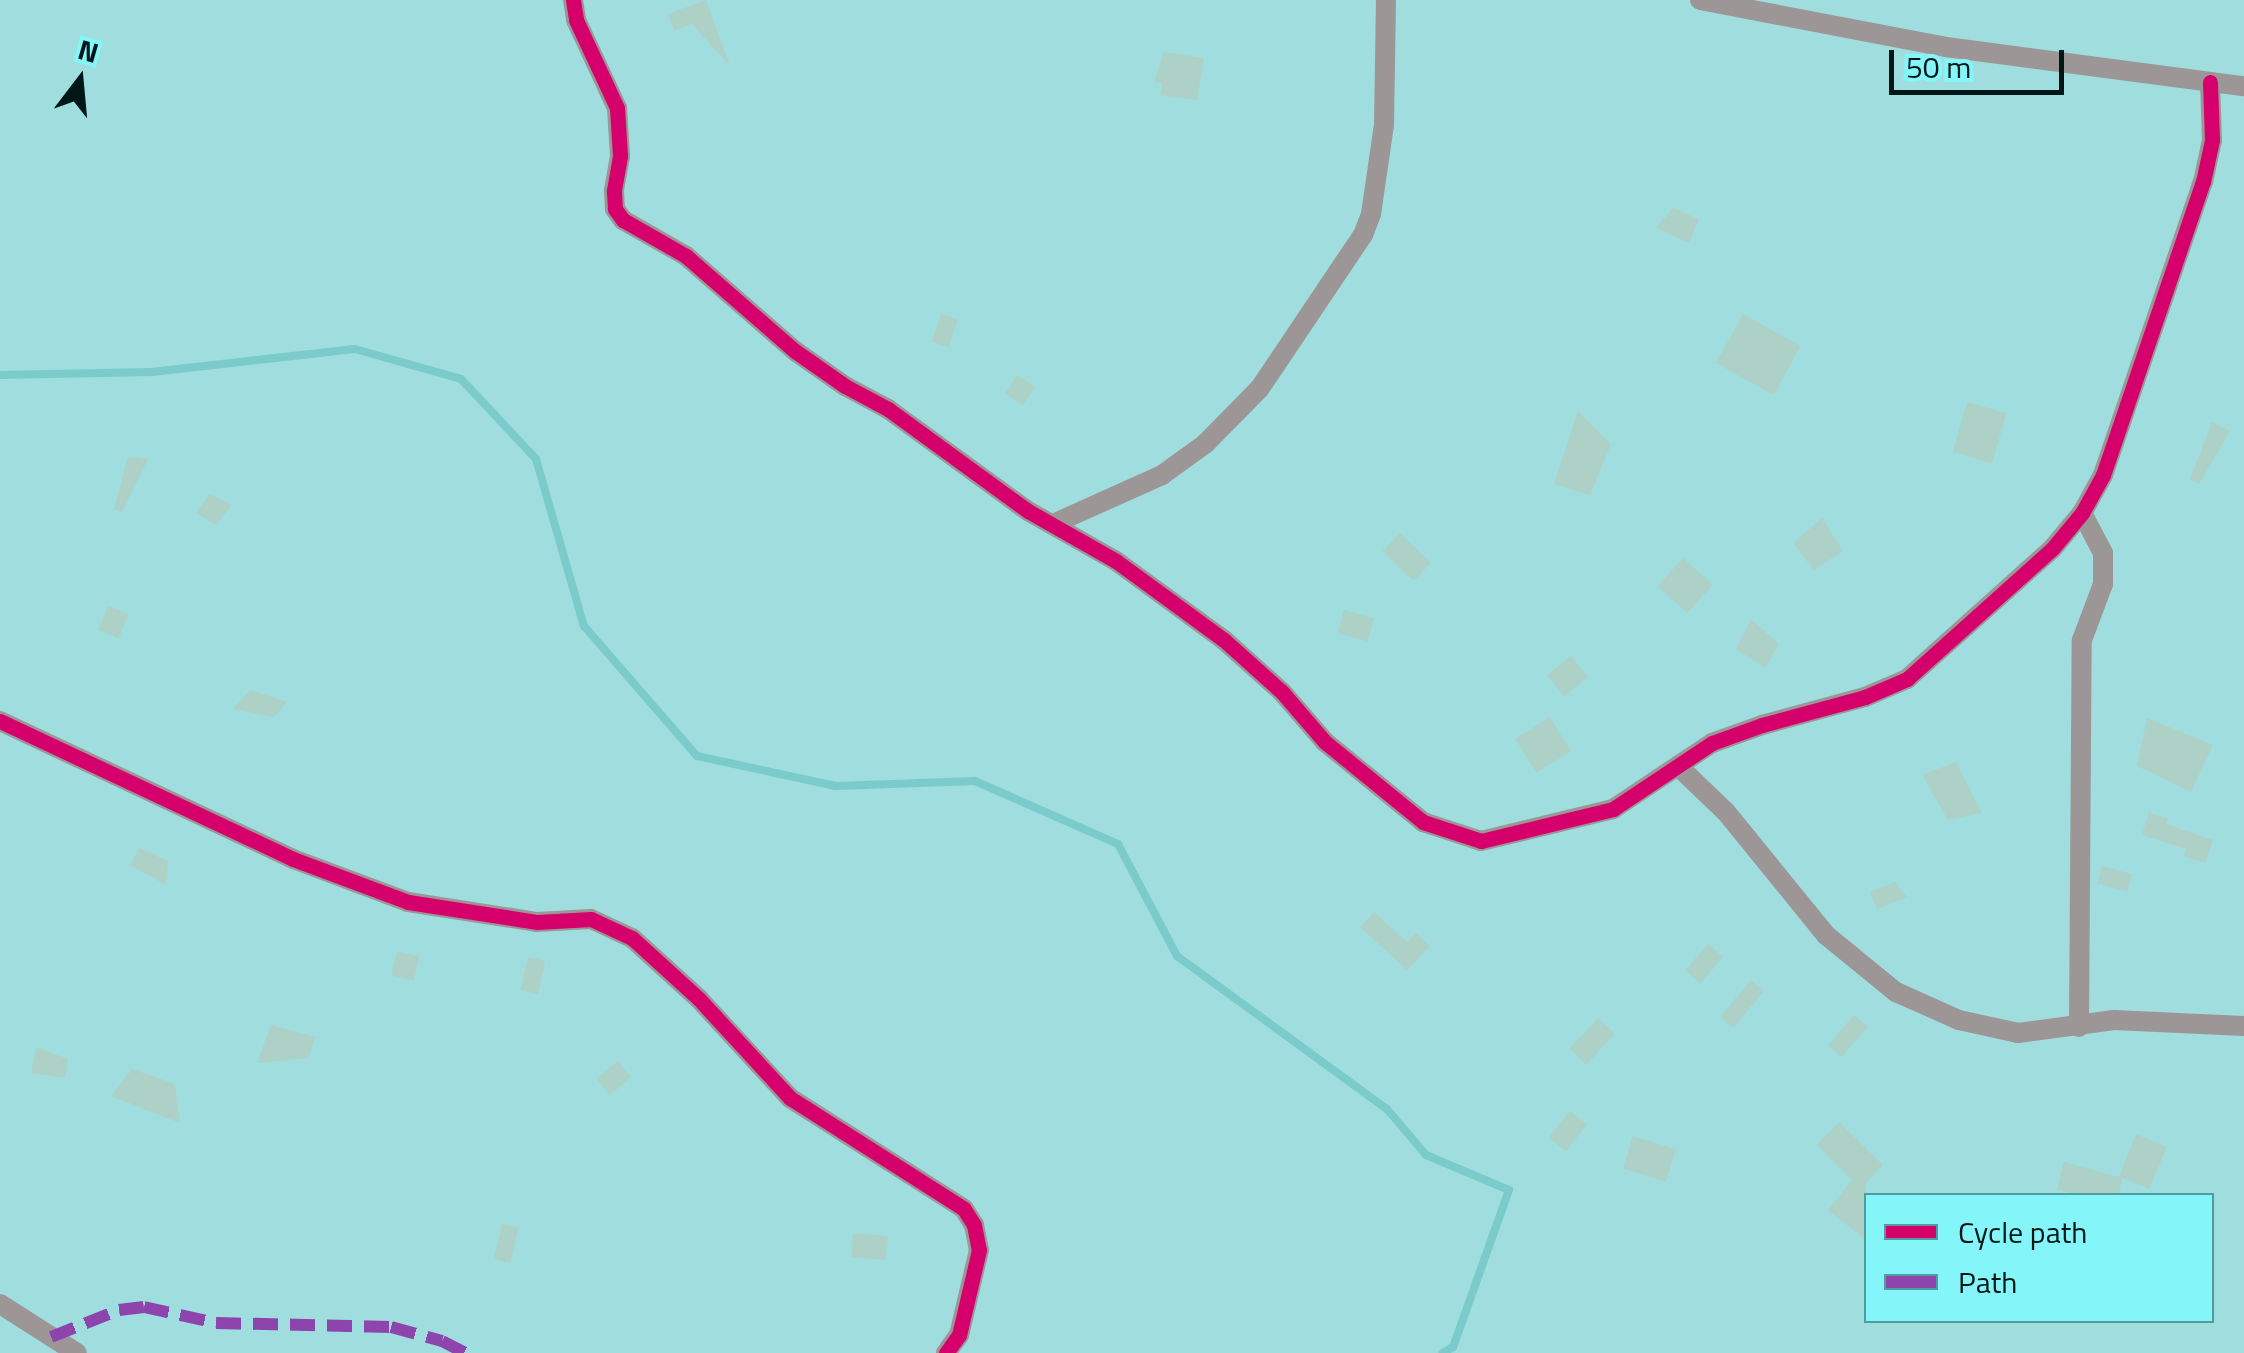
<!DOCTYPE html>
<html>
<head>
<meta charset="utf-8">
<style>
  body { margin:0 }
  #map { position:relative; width:2244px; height:1353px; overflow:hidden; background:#9fddde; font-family:"Titillium Web",sans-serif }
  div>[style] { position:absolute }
  .stream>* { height:8px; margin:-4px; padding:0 4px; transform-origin:4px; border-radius:4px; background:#7bcacc }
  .building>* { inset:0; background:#aed1c7; transform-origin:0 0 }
  .minor>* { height:20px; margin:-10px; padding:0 10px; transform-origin:10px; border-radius:10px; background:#9c9697 }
  .quiet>* { height:12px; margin-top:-6px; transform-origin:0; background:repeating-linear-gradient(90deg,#8e44ad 0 25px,transparent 0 37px) }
  .cycleway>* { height:15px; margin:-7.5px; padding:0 7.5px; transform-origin:7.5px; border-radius:7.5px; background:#d6006c }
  span { translate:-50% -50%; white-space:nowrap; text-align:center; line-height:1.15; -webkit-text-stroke:9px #84f6f9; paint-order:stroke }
  .legend { position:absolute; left:1864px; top:1193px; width:350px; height:130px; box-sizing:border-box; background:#84f6f9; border:2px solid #4f9d9f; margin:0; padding:12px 18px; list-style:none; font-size:30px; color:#001717 }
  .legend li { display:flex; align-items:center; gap:20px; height:50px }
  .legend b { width:50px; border:2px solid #4f9d9f }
  .north { position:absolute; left:30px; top:30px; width:100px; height:100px; -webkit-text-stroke:8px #84f6f9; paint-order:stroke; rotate:16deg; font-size:28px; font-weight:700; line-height:40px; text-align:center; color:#001717 }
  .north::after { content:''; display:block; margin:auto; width:35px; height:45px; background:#001717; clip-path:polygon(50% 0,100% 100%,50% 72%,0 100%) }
  .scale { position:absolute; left:1889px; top:50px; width:175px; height:45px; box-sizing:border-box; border:5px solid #001717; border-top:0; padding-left:12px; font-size:30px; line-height:35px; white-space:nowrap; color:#001717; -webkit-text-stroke:8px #84f6f9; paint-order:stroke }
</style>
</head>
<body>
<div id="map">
  <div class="stream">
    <i style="left:0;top:375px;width:152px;rotate:-1.1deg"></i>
    <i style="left:152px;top:372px;width:204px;rotate:-6.5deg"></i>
    <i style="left:355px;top:349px;width:110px;rotate:15.8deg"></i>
    <i style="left:461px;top:379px;width:110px;rotate:46.8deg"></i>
    <i style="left:536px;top:459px;width:174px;rotate:74deg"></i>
    <i style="left:584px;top:626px;width:172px;rotate:49deg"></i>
    <i style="left:697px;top:756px;width:142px;rotate:12.2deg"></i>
    <i style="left:836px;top:786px;width:139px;rotate:-2.1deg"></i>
    <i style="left:975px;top:781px;width:156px;rotate:23.8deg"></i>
    <i style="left:1118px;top:844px;width:127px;rotate:62.2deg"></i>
    <i style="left:1177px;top:956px;width:260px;rotate:36.1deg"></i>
    <i style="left:1387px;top:1109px;width:60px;rotate:49.7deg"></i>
    <i style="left:1426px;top:1155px;width:90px;rotate:22.9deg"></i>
    <i style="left:1509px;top:1190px;width:167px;rotate:109.6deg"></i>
    <i style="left:1453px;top:1347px;width:12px;rotate:149deg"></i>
  </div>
  <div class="building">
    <i style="clip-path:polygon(706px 0,729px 63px,728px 64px,692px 24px,674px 31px,668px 14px)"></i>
    <i style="clip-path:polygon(1164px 52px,1204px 58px,1197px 100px,1160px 95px,1162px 83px,1154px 82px)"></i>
    <i style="clip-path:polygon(1673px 208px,1699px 219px,1689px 243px,1656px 228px)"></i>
    <i style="left:941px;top:314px;width:18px;height:29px;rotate:19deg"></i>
    <i style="left:1743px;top:314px;width:66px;height:56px;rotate:29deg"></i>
    <i style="left:1017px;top:375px;width:22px;height:22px;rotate:34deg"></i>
    <i style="left:1967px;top:402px;width:41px;height:52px;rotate:16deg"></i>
    <i style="clip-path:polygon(1578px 411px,1611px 444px,1590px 495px,1554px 484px)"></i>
    <i style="clip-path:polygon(2212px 422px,2230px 431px,2199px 484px,2190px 479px)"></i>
    <i style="clip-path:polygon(128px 456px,148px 459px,122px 512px,114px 509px)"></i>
    <i style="clip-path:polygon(210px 494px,232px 505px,216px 525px,196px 513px)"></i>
    <i style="clip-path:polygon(1822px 518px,1843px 551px,1814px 570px,1793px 543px)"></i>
    <i style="left:1400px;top:533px;width:43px;height:25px;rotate:44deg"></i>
    <i style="left:1683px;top:558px;width:40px;height:38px;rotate:42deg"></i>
    <i style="left:108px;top:606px;width:22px;height:26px;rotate:22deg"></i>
    <i style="left:1344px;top:610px;width:31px;height:24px;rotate:15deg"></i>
    <i style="clip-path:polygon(1751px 619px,1779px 644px,1765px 668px,1736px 649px)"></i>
    <i style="left:1571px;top:656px;width:27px;height:31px;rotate:51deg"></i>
    <i style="clip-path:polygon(250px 690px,287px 702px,274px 717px,233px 709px)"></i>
    <i style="left:1550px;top:717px;width:40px;height:41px;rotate:58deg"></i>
    <i style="clip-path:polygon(2147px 718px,2213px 745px,2191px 792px,2137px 766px)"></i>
    <i style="clip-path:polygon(1956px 762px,1982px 813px,1948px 820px,1922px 775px)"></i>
    <i style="clip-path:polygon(2149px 812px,2168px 819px,2166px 824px,2213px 840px,2205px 863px,2183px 856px,2186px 849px,2142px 835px)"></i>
    <i style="clip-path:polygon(139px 848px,168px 861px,166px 885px,130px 865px)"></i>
    <i style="left:2102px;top:866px;width:31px;height:18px;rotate:15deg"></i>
    <i style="clip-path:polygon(1895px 882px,1907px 897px,1877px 909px,1870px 892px)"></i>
    <i style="clip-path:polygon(1374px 912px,1407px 942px,1416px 933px,1430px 946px,1407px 970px,1360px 927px)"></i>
    <i style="left:1708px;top:944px;width:20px;height:35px;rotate:41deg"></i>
    <i style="left:397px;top:951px;width:23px;height:25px;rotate:13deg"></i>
    <i style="left:528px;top:957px;width:18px;height:34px;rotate:13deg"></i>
    <i style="left:1751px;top:980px;width:17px;height:48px;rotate:40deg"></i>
    <i style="left:1854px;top:1015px;width:18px;height:40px;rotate:41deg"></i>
    <i style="left:1598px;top:1018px;width:23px;height:42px;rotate:43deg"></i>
    <i style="clip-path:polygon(271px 1025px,316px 1037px,308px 1058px,257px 1063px)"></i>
    <i style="clip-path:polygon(36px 1047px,68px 1059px,65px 1078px,31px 1073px)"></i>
    <i style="left:618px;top:1061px;width:21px;height:28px;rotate:51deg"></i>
    <i style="clip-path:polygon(132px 1069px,175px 1084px,180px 1123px,111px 1096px)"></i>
    <i style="left:1570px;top:1111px;width:22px;height:34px;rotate:39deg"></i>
    <i style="clip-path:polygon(1839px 1122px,1883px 1165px,1866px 1183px,1866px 1240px,1828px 1210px,1852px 1180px,1817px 1145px)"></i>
    <i style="clip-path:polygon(2136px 1134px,2167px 1147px,2149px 1189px,2122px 1178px,2119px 1196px,2081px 1196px,2057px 1189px,2064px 1162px,2119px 1177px)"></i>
    <i style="left:1633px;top:1136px;width:45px;height:34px;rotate:17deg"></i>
    <i style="left:502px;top:1224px;width:17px;height:36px;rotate:13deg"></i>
    <i style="left:853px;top:1233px;width:35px;height:24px;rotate:5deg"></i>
  </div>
  <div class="minor">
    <i style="left:573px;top:0;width:20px;rotate:81deg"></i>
    <i style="left:576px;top:20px;width:97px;rotate:65deg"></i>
    <i style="left:617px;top:108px;width:48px;rotate:86.4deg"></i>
    <i style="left:620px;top:156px;width:36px;rotate:100deg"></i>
    <i style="left:614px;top:191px;width:18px;rotate:87deg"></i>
    <i style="left:615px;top:209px;width:14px;rotate:54deg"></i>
    <i style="left:623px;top:220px;width:73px;rotate:29.7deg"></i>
    <i style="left:686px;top:256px;width:145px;rotate:41.1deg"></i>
    <i style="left:795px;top:351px;width:61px;rotate:35deg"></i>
    <i style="left:845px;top:386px;width:49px;rotate:28.1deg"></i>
    <i style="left:888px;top:409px;width:173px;rotate:36.1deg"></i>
    <i style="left:1028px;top:511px;width:101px;rotate:29.6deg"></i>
    <i style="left:1116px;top:561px;width:134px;rotate:36.2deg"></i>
    <i style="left:1224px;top:640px;width:78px;rotate:41.9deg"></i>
    <i style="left:1282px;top:692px;width:66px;rotate:49.3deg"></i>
    <i style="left:1325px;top:742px;width:127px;rotate:39.2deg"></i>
    <i style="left:1423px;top:822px;width:61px;rotate:18.1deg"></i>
    <i style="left:1481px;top:841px;width:136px;rotate:-13.6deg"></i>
    <i style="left:1613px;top:809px;width:119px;rotate:-33.7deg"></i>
    <i style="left:1712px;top:743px;width:53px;rotate:-19.8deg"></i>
    <i style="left:1762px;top:725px;width:107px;rotate:-15.2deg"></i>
    <i style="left:1865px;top:697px;width:46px;rotate:-23.2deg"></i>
    <i style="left:1907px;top:679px;width:195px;rotate:-41.9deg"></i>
    <i style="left:2052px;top:549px;width:47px;rotate:-50.2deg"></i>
    <i style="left:2082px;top:513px;width:43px;rotate:-61.1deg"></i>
    <i style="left:2103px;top:475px;width:310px;rotate:-71.2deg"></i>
    <i style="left:2203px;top:182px;width:43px;rotate:-77.9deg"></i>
    <i style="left:2212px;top:140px;width:58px;rotate:-92deg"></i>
    <i style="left:1700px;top:0;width:250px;rotate:10.8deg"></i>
    <i style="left:1946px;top:47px;width:301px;rotate:7.5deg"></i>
    <i style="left:1053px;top:524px;width:120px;rotate:-24.2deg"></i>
    <i style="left:1162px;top:475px;width:53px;rotate:-35.8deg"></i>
    <i style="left:1205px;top:444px;width:78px;rotate:-45.5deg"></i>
    <i style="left:1260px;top:388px;width:184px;rotate:-56.1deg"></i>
    <i style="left:1363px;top:235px;width:22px;rotate:-69deg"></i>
    <i style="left:1371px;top:214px;width:90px;rotate:-81.7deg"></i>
    <i style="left:1384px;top:125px;width:125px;rotate:-89.1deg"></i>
    <i style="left:0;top:721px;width:324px;rotate:25.2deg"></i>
    <i style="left:293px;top:859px;width:123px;rotate:20.5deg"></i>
    <i style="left:408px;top:902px;width:131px;rotate:8.8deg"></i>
    <i style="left:537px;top:922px;width:54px;rotate:-3.2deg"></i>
    <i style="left:591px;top:919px;width:45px;rotate:24.9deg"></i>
    <i style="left:632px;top:938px;width:91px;rotate:42.3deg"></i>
    <i style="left:699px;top:999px;width:134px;rotate:47.4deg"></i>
    <i style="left:790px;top:1098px;width:206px;rotate:32.5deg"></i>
    <i style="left:964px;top:1209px;width:19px;rotate:58deg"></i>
    <i style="left:974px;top:1225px;width:25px;rotate:79deg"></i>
    <i style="left:979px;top:1250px;width:87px;rotate:103.2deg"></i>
    <i style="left:959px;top:1335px;width:22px;rotate:126deg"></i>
    <i style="left:1678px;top:766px;width:66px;rotate:43.8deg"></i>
    <i style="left:1726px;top:812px;width:159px;rotate:50.9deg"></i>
    <i style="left:1826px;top:935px;width:90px;rotate:39.2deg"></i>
    <i style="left:1896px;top:992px;width:69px;rotate:24deg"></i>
    <i style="left:1959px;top:1020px;width:60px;rotate:12.4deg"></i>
    <i style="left:2018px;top:1033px;width:97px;rotate:-7.7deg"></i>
    <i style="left:2114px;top:1020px;width:130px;rotate:2.6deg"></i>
    <i style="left:2079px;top:1027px;width:387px;rotate:-89.6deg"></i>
    <i style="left:2082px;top:640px;width:60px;rotate:-69.4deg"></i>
    <i style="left:2103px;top:584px;width:31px;rotate:-90deg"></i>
    <i style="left:2103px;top:553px;width:45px;rotate:-117.7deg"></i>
    <i style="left:0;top:1304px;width:91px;rotate:32.5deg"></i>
  </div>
  <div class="quiet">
    <i style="left:51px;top:1337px;width:73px;rotate:-21.7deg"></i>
    <i style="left:119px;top:1310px;width:25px;rotate:-7deg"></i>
    <i style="left:144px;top:1307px;width:74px;rotate:12.5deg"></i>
    <i style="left:216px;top:1323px;width:175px;rotate:1.3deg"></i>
    <i style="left:391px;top:1327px;width:53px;rotate:15.4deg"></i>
    <i style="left:442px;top:1341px;width:27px;rotate:27deg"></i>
  </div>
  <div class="cycleway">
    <i style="left:573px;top:0;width:20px;rotate:81deg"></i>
    <i style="left:576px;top:20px;width:97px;rotate:65deg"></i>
    <i style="left:617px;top:108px;width:48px;rotate:86.4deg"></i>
    <i style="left:620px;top:156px;width:36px;rotate:100deg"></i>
    <i style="left:614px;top:191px;width:18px;rotate:87deg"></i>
    <i style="left:615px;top:209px;width:14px;rotate:54deg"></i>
    <i style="left:623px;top:220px;width:73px;rotate:29.7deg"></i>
    <i style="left:686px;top:256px;width:145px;rotate:41.1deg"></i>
    <i style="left:795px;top:351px;width:61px;rotate:35deg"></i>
    <i style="left:845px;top:386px;width:49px;rotate:28.1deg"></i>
    <i style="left:888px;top:409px;width:173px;rotate:36.1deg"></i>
    <i style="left:1028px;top:511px;width:101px;rotate:29.6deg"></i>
    <i style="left:1116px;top:561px;width:134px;rotate:36.2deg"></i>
    <i style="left:1224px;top:640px;width:78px;rotate:41.9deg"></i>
    <i style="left:1282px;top:692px;width:66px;rotate:49.3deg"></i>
    <i style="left:1325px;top:742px;width:127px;rotate:39.2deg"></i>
    <i style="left:1423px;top:822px;width:61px;rotate:18.1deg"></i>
    <i style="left:1481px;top:841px;width:136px;rotate:-13.6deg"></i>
    <i style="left:1613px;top:809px;width:119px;rotate:-33.7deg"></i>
    <i style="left:1712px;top:743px;width:53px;rotate:-19.8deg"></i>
    <i style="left:1762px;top:725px;width:107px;rotate:-15.2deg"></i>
    <i style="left:1865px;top:697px;width:46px;rotate:-23.2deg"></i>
    <i style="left:1907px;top:679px;width:195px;rotate:-41.9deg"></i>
    <i style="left:2052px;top:549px;width:47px;rotate:-50.2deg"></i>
    <i style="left:2082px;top:513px;width:43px;rotate:-61.1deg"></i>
    <i style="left:2103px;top:475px;width:310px;rotate:-71.2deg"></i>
    <i style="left:2203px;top:182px;width:43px;rotate:-77.9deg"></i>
    <i style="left:2212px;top:140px;width:58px;rotate:-92deg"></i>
    <i style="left:0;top:721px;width:324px;rotate:25.2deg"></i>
    <i style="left:293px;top:859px;width:123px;rotate:20.5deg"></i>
    <i style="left:408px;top:902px;width:131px;rotate:8.8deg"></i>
    <i style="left:537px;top:922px;width:54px;rotate:-3.2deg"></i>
    <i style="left:591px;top:919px;width:45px;rotate:24.9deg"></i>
    <i style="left:632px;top:938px;width:91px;rotate:42.3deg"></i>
    <i style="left:699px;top:999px;width:134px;rotate:47.4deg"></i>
    <i style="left:790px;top:1098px;width:206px;rotate:32.5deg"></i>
    <i style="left:964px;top:1209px;width:19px;rotate:58deg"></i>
    <i style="left:974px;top:1225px;width:25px;rotate:79deg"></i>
    <i style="left:979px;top:1250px;width:87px;rotate:103.2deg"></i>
    <i style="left:959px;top:1335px;width:22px;rotate:126deg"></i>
  </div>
  <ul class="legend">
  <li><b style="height:12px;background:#d6006c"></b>Cycle path</li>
  <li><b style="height:12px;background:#8e44ad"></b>Path</li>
  </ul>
  <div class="north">N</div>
  <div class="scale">50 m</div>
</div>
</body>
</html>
